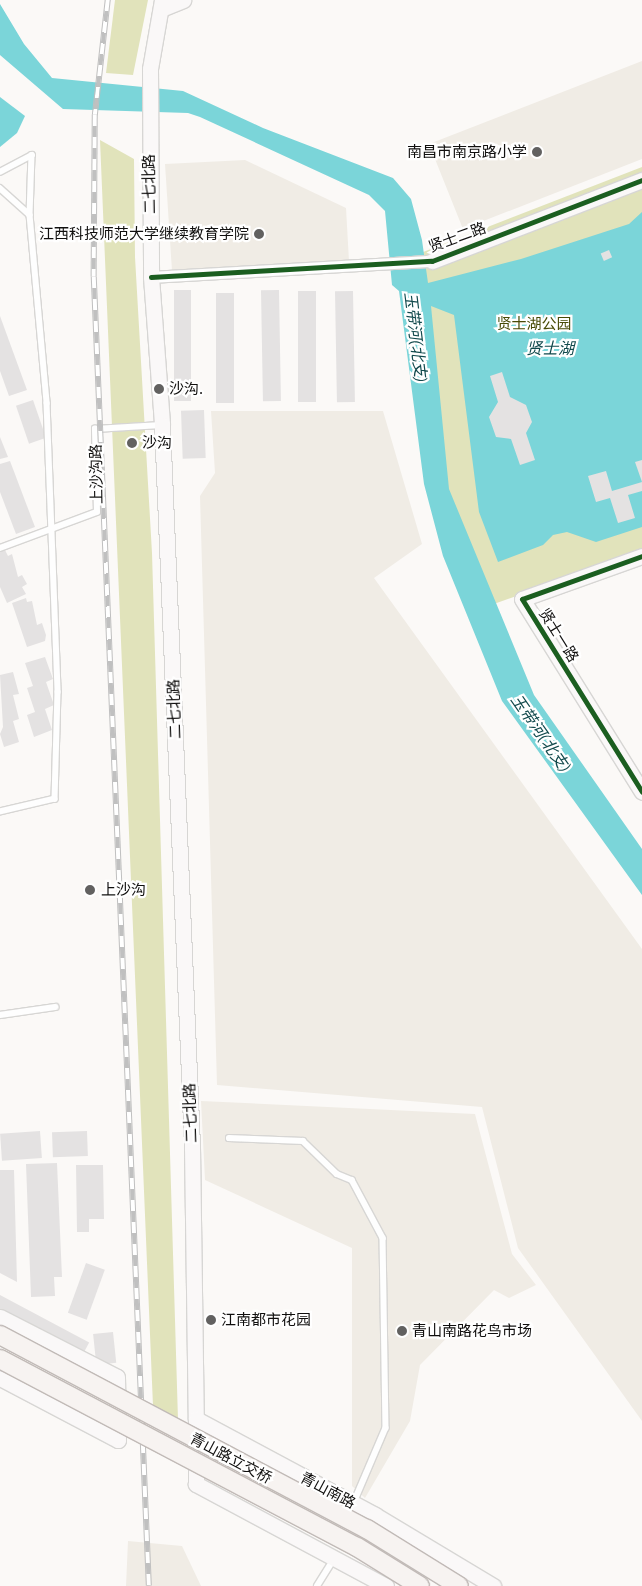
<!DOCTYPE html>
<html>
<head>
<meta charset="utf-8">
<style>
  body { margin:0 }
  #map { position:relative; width:642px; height:1586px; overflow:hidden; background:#fbf9f7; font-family:"IBM Plex Sans","Noto Sans SC",sans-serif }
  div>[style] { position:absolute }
  .built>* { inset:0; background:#f0ece5 }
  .green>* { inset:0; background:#e1e3bb }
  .water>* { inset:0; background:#7bd5d9 }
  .building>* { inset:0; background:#e4e2e2; transform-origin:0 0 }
  .roads { filter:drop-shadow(1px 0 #d7d6d4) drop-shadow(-1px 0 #d7d6d4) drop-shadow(0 1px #d7d6d4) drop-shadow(0 -1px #d7d6d4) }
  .lane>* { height:5.5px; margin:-2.75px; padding:0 2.75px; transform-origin:2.75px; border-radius:2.75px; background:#fefefe }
  .street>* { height:11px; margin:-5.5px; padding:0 5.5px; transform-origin:5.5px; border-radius:5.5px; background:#fefefe }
  .secondary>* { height:15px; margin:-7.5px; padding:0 7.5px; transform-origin:7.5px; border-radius:7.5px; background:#faf8f8 }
  .rail>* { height:5.5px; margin-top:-2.75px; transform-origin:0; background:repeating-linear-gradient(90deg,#fff 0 11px,#c0c0c0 0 22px); box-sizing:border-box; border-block:1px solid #c0c0c0 }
  .bridges { filter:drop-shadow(1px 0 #c1bab7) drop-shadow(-1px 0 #c1bab7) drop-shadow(0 1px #c1bab7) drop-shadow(0 -1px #c1bab7) }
  .primary-bridge>* { height:18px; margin:-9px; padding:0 9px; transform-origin:9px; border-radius:9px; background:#f7f3f1 }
  .cycleway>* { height:5px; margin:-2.5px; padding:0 2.5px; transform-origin:2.5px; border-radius:2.5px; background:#1b5e20 }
  .dots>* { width:14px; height:14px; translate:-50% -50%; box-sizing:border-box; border:2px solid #fff; border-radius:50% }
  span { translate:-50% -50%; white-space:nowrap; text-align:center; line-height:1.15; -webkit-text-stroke:4.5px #fff; paint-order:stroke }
  .poi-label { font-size:15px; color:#100f0e }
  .right { translate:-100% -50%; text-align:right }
  .left { translate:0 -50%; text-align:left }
  .street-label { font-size:15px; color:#100f0e }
  .park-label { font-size:15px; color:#484b07 }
  .water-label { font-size:16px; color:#11494c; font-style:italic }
</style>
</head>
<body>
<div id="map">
  <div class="built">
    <i style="clip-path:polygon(642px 61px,642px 159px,463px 229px,429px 144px)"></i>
    <i style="clip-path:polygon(245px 160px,346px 208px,349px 261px,172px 271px,165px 164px)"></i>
    <i style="clip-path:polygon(211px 411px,383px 411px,422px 544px,374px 578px,642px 949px,642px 1421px,518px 1248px,482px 1107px,217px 1085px,200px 496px,215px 473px)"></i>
    <i style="clip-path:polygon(201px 1101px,475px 1114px,512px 1254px,536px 1285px,509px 1298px,494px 1290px,420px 1365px,410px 1421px,365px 1498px,352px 1486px,352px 1248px,205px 1180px)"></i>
    <i style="clip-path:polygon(128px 1541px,182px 1546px,201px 1586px,126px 1586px)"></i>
  </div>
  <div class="green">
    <i style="clip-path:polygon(115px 0,148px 0,133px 75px,106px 73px)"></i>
    <i style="clip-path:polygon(100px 140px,134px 159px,135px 257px,152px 553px,178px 1420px,153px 1406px)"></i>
    <i style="clip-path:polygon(642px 167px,642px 551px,491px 605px,446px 489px,418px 254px)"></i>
  </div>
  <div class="water">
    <i style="clip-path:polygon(0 4px,24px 44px,52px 78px,183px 91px,263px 128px,393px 178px,411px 199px,422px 240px,428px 283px,521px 259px,629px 224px,642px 212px,642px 527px,596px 542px,567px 532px,553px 535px,543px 545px,498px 562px,479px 512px,454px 315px,431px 306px,449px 489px,534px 695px,642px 849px,642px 895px,502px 701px,443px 556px,424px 484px,399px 291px,392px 285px,385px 211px,369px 195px,200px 117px,188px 113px,63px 109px,0 55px)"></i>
    <i style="clip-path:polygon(0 97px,25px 116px,17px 133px,0 147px)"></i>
  </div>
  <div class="building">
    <i style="left:609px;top:250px;width:8px;height:9px;rotate:67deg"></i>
    <i style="left:174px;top:290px;width:17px;height:111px"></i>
    <i style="left:279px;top:290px;width:111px;height:18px;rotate:89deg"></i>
    <i style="left:298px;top:291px;width:18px;height:111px"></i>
    <i style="left:353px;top:291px;width:111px;height:18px;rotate:89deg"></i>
    <i style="left:216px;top:293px;width:18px;height:110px"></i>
    <i style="clip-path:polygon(0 316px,27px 390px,9px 396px,0 371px)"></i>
    <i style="clip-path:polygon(502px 372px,510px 397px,526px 405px,532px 422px,526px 433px,535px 460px,520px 465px,511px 439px,496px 437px,489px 417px,498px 402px,490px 376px)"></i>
    <i style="left:33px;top:400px;width:40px;height:18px;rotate:71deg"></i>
    <i style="left:204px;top:410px;width:48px;height:23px;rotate:88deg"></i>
    <i style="clip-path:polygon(0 437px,8px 457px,0 459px)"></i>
    <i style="clip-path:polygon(642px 460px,642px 482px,635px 462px)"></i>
    <i style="clip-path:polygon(10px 461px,35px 527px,16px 534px,0 492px,0 464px)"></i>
    <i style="clip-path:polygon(606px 471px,612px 491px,642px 482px,642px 491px,628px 495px,635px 518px,618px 523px,610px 498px,596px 502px,588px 476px)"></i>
    <i style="clip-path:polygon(5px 550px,8px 556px,12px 554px,18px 577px,22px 575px,27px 584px,22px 587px,26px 594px,7px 603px,0 587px,0 552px)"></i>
    <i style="clip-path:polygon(26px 598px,27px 602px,32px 601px,37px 625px,42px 623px,46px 635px,45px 641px,27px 647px,12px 603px)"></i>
    <i style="clip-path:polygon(45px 657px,53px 679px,46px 682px,54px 705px,45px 709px,52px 730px,34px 737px,27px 715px,35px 712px,27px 688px,33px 686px,25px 663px)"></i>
    <i style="clip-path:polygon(13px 672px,19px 694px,13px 695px,19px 719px,13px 721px,19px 742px,4px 747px,0 734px,3px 727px,0 675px)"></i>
    <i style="left:40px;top:1131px;width:27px;height:40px;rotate:86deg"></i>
    <i style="left:87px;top:1131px;width:25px;height:35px;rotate:88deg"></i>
    <i style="clip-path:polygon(57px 1163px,62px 1277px,54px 1277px,55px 1296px,31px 1297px,26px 1164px)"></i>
    <i style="clip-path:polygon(76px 1165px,103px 1165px,104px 1219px,89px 1219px,89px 1232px,77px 1232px)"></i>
    <i style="clip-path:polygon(0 1170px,14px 1170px,17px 1282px,0 1273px)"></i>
    <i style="left:86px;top:1263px;width:20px;height:53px;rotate:20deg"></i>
    <i style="left:0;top:1295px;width:101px;height:18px;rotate:28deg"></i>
    <i style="left:113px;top:1332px;width:31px;height:20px;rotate:84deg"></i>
  </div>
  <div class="roads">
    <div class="lane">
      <i style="left:0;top:172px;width:36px;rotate:-28deg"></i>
      <i style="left:32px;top:155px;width:60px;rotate:91.9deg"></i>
      <i style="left:30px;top:215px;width:189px;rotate:84.8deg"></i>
      <i style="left:47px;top:403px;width:289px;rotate:87.8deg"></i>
      <i style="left:58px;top:692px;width:107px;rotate:91.6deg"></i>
      <i style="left:55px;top:799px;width:57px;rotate:166.7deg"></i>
      <i style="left:0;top:188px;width:40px;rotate:42deg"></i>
      <i style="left:0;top:548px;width:103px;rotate:-20.4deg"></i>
      <i style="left:97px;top:512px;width:83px;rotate:-91.4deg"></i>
      <i style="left:95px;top:429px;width:66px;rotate:-3.5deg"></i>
      <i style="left:0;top:1015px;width:56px;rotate:-8.3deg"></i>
      <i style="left:229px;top:1138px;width:74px;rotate:2.3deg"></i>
      <i style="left:303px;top:1141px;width:47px;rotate:44.1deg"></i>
      <i style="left:337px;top:1174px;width:16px;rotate:22deg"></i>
      <i style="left:352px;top:1180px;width:66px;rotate:61.9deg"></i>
      <i style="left:383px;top:1238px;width:190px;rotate:89.1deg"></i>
      <i style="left:386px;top:1428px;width:82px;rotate:113.1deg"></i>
      <i style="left:317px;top:1586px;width:32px;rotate:-58deg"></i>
    </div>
    <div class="street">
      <i style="left:151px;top:277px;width:281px;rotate:-3.3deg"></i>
    </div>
    <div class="secondary">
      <i style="left:162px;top:0;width:70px;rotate:99.9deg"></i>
      <i style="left:150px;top:69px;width:208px;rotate:89.7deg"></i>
      <i style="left:151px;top:277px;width:148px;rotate:85.7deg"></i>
      <i style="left:162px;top:425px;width:723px;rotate:87.62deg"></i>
      <i style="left:192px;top:1147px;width:272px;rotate:89.2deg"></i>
      <i style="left:161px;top:9px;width:24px;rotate:-22deg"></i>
      <i style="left:432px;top:261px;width:225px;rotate:-21.1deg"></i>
      <i style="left:642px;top:556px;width:127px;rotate:160.3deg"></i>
      <i style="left:522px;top:599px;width:227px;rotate:58.1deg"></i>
      <i style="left:0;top:1317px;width:131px;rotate:27.1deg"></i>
      <i style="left:117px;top:1377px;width:63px;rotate:89.1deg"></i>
      <i style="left:118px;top:1440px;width:133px;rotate:-152.3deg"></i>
      <i style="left:386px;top:1586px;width:216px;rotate:-151.8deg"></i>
      <i style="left:196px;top:1484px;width:65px;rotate:-90deg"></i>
      <i style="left:196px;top:1419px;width:203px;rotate:28.2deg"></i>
      <i style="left:375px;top:1515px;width:138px;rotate:31deg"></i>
    </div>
  </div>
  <div class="rail">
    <i style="left:108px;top:0;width:116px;rotate:96.4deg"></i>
    <i style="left:95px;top:115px;width:162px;rotate:90.4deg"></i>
    <i style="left:94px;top:277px;width:1310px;rotate:87.59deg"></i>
  </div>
  <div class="bridges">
    <div class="primary-bridge">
      <i style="left:0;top:1335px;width:415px;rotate:27.9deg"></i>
      <i style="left:367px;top:1529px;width:108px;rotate:31.8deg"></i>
      <i style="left:0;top:1359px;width:403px;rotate:27.8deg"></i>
      <i style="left:357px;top:1547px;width:74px;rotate:31.8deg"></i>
    </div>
  </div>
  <div class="cycleway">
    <i style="left:151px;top:277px;width:281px;rotate:-3.3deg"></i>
    <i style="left:432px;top:261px;width:225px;rotate:-21.1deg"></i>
    <i style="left:642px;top:556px;width:127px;rotate:160.3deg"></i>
    <i style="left:522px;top:599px;width:227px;rotate:58.1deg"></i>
  </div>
  <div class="dots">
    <i style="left:537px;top:152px;background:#626160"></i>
    <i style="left:259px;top:234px;background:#626160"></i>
    <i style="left:159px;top:389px;background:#626160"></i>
    <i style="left:132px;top:443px;background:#626160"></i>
    <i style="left:90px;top:890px;background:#626160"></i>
    <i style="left:211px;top:1320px;background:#626160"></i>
    <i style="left:402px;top:1331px;background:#626160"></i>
  </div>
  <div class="poi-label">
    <span class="right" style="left:527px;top:152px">南昌市南京路小学</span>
    <span class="right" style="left:249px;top:234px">江西科技师范大学继续教育学院</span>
    <span class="left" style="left:169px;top:389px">沙沟.</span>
    <span class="left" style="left:142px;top:443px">沙沟</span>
    <span class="left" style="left:101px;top:890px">上沙沟</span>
    <span class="left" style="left:221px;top:1320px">江南都市花园</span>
    <span class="left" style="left:412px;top:1331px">青山南路花鸟市场</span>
  </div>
  <div class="street-label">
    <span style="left:149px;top:184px;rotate:-91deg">二七北路</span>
    <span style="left:457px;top:237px;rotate:-20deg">贤士二路</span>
    <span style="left:96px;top:474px;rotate:-91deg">上沙沟路</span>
    <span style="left:559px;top:635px;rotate:58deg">贤士一路</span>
    <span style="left:174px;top:709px;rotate:-92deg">二七北路</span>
    <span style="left:190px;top:1113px;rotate:-92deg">二七北路</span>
    <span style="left:231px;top:1458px;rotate:28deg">青山路立交桥</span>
    <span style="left:328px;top:1490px;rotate:28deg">青山南路</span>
  </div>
  <div class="park-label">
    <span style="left:534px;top:324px">贤士湖公园</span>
  </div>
  <div class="water-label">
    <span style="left:416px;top:337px;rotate:83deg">玉带河(北支)</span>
    <span style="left:550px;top:348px">贤士湖</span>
    <span style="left:541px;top:733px;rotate:55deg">玉带河(北支)</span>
  </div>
</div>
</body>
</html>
